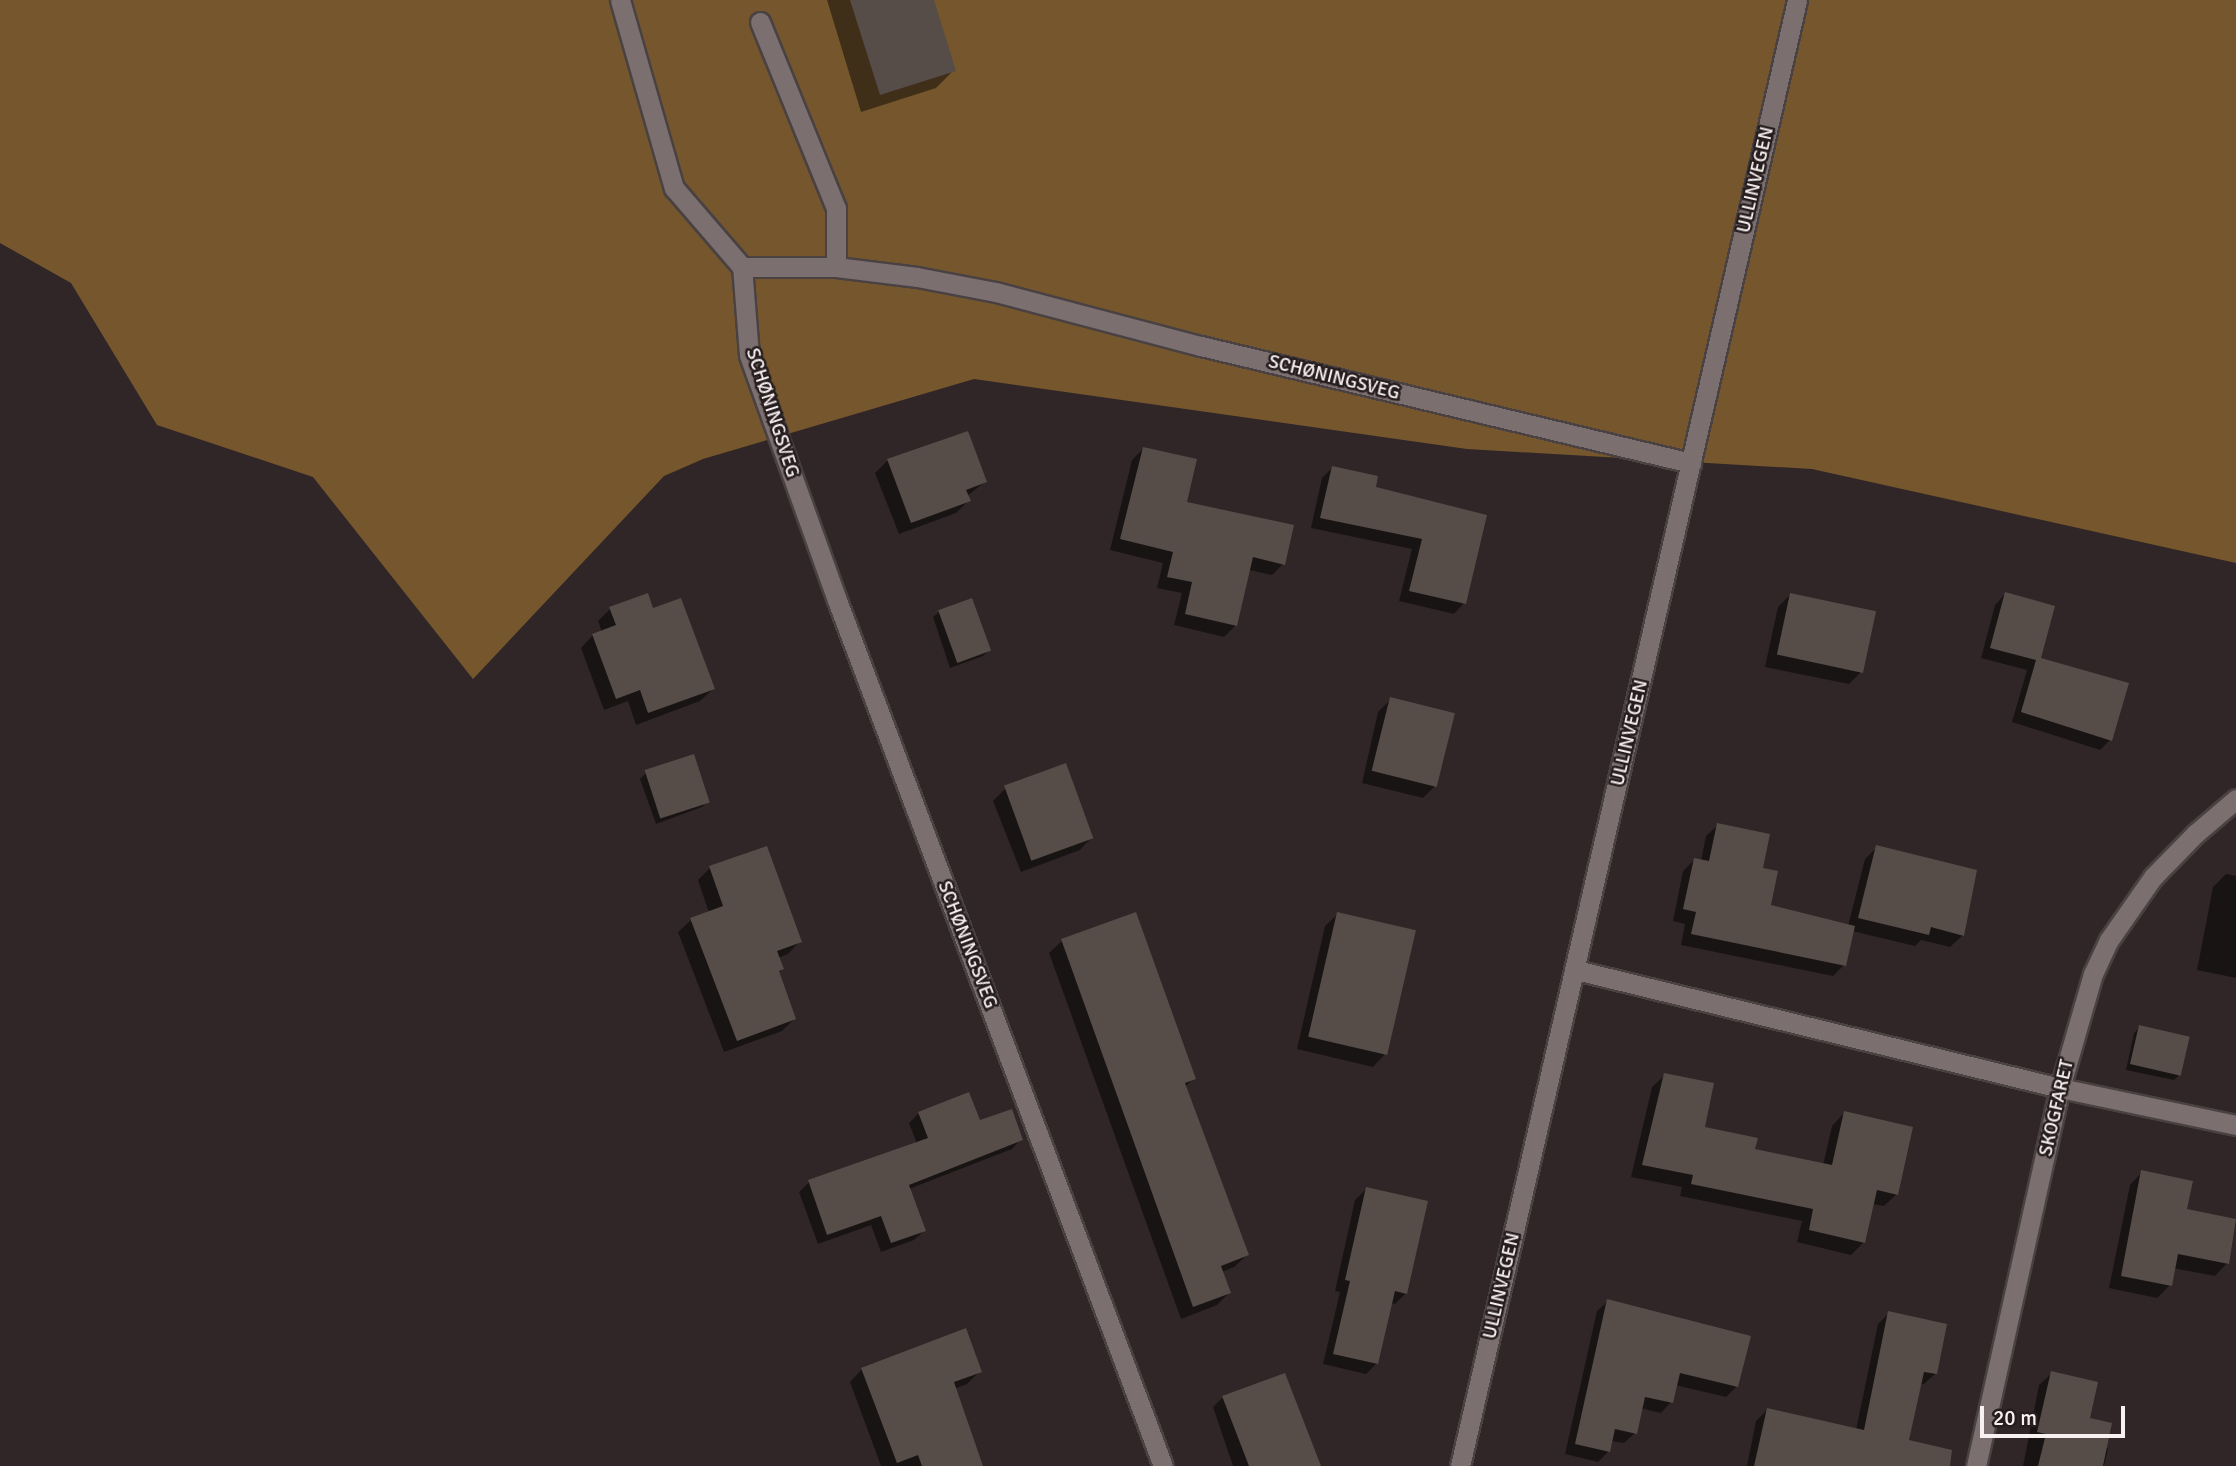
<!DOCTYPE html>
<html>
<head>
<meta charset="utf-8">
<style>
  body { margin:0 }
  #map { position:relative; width:2236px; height:1466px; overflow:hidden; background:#302627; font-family:Signika,sans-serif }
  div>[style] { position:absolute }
  .forest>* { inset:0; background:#76572d }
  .shadow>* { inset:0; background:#0007 }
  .building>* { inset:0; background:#564c48; transform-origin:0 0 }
  .roads { filter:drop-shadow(2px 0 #494142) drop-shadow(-2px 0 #494142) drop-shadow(0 2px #494142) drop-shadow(0 -2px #494142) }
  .service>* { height:19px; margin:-9.5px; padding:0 9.5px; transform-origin:9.5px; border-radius:9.5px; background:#7b6f70 }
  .minor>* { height:19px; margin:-9.5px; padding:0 9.5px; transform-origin:9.5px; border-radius:9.5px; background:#7b6f70 }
  .secondary>* { height:19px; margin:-9.5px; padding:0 9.5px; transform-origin:9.5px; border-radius:9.5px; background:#7b6f70 }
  span { translate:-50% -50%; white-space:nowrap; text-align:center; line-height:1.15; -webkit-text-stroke:5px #261d1e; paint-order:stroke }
  .street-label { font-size:19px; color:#f8f1f2 }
  .scale { position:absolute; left:1980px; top:1406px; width:145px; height:32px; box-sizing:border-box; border:4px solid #f8f1f2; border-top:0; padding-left:9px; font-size:21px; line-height:24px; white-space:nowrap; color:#f8f1f2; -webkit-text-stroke:5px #261d1e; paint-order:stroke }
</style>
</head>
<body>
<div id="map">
  <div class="forest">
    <i style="clip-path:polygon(0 0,2236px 0,2236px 563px,1812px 469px,1467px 449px,974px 379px,703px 459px,664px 476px,473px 679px,313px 477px,157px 425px,71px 283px,0 243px)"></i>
  </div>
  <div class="shadow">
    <i style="clip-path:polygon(827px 0,933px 0,954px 70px,936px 88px,861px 112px)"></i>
    <i style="clip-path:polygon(1143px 449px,1185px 503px,1283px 564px,1272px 575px,1249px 570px,1236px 625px,1224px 637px,1174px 625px,1182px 593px,1157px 588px,1163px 563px,1110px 550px,1132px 460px)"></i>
    <i style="clip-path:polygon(888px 460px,985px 482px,967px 496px,969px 500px,956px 513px,899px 534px,875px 473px)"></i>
    <i style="clip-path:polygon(1332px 468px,1374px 488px,1485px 516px,1464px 603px,1454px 614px,1399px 601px,1412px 549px,1311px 528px,1322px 478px)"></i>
    <i style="clip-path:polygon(2005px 594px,2039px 660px,2110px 740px,2100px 750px,2012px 722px,2027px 670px,1981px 658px,1995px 605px)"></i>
    <i style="clip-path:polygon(1790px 595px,1861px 672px,1849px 684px,1765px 667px,1778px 607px)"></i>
    <i style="clip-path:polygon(610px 609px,652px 610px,713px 689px,700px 701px,636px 725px,628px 701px,604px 710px,581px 648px,593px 635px,602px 632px,598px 621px)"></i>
    <i style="clip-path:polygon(939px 612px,989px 650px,983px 656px,950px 668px,933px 617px)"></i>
    <i style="clip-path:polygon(1391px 699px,1436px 785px,1423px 798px,1362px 783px,1378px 712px)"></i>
    <i style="clip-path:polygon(646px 773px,708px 801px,702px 807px,656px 824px,640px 779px)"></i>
    <i style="clip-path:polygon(1006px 788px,1092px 837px,1080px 850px,1021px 872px,993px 801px)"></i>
    <i style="clip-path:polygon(1718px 825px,1761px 870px,1769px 906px,1848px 926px,1865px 859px,1877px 847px,1963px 935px,1950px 947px,1921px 940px,1915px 946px,1852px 931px,1844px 965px,1833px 976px,1681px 945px,1685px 924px,1673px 921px,1683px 871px,1694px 860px,1701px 861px,1706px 836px)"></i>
    <i style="clip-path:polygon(710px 868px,800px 941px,788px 954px,778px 958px,782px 969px,778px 973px,794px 1019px,782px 1031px,724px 1052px,678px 932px,691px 920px,709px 913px,698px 880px)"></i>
    <i style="clip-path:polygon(2226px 874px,2236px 876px,2236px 978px,2197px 970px,2213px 887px)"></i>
    <i style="clip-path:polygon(1338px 914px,1385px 1054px,1373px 1067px,1297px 1049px,1325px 926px)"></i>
    <i style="clip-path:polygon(1062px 941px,1194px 1078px,1184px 1088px,1247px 1255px,1234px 1267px,1222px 1272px,1229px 1293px,1217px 1305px,1181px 1319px,1049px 953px)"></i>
    <i style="clip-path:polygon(2140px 1027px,2180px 1074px,2174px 1080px,2126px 1070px,2134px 1033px)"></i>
    <i style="clip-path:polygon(1665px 1075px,1703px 1128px,1753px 1150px,1823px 1165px,1832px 1126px,1844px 1113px,1897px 1194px,1884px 1206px,1872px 1204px,1864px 1242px,1851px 1255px,1797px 1242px,1802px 1221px,1680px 1196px,1682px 1187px,1631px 1177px,1652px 1087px)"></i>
    <i style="clip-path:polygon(919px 1113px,979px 1123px,1021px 1139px,1012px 1149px,909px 1189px,924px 1231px,914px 1240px,881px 1252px,871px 1225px,818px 1244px,799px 1192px,809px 1182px,917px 1144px,909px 1123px)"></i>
    <i style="clip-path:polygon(2142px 1172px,2185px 1211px,2236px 1221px,2227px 1263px,2215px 1276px,2173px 1268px,2170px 1285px,2157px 1298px,2109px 1288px,2130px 1185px)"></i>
    <i style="clip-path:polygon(1366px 1189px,1406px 1293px,1395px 1304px,1390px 1303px,1377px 1363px,1366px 1374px,1323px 1364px,1340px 1292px,1335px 1291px,1355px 1200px)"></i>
    <i style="clip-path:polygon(1608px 1301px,1737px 1386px,1726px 1397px,1675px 1385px,1671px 1402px,1661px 1413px,1640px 1408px,1635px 1433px,1624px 1443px,1611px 1441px,1609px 1451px,1598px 1462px,1565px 1454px,1597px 1311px)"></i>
    <i style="clip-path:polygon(1889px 1313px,1935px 1374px,1924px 1384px,1919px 1383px,1901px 1466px,1747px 1466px,1756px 1421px,1767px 1410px,1856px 1430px,1878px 1324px)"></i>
    <i style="clip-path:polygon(862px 1369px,980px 1371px,967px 1384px,954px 1389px,981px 1466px,881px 1466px,850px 1382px)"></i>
    <i style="clip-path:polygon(2052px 1373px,2108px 1449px,2104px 1466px,2023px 1466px,2039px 1385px)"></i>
    <i style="clip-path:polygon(1223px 1397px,1319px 1466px,1233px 1466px,1213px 1407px)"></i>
  </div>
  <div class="building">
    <i style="clip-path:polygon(850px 0,934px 0,956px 71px,880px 95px)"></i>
    <i style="clip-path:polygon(968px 431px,987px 482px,966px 490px,971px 501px,911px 523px,887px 459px)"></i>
    <i style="clip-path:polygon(1143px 447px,1197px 459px,1187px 502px,1294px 525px,1285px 565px,1253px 557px,1237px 626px,1185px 614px,1192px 582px,1167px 577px,1173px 552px,1120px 539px)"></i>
    <i style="clip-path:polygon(1332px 466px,1378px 476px,1376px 487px,1487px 515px,1466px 604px,1409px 591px,1422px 539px,1320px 518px)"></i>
    <i style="clip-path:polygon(2005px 592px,2055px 606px,2041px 658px,2129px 683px,2112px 741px,2021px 712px,2036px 660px,1990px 648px)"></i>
    <i style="clip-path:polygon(648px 593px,653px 608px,681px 598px,715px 689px,648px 713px,640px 690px,616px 699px,592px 634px,616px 625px,609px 607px)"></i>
    <i style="left:1790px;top:593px;width:88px;height:63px;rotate:12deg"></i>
    <i style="left:972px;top:598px;width:56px;height:36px;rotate:70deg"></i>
    <i style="left:1390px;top:697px;width:67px;height:76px;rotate:14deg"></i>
    <i style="left:694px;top:754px;width:51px;height:52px;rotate:72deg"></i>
    <i style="left:1066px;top:763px;width:80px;height:66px;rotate:70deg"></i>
    <i style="clip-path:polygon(1717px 823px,1770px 834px,1763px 868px,1778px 871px,1771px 905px,1855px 926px,1846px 966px,1691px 934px,1696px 912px,1683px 909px,1694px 858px,1709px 861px)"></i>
    <i style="clip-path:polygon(1876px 845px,1977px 870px,1964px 936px,1931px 927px,1929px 935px,1858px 918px)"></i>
    <i style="clip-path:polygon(767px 846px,802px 942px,777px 951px,784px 969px,779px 971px,796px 1019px,737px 1041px,690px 918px,723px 906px,709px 866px)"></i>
    <i style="clip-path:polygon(1136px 912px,1196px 1079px,1185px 1083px,1249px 1255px,1221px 1266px,1231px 1293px,1193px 1307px,1061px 939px)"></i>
    <i style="left:1337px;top:912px;width:81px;height:128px;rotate:13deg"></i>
    <i style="left:2139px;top:1025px;width:52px;height:40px;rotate:13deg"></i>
    <i style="clip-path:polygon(1664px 1073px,1714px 1083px,1705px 1127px,1758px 1138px,1755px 1149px,1832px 1165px,1844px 1111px,1913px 1127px,1898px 1195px,1877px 1190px,1865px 1243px,1809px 1230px,1813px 1209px,1691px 1184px,1693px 1175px,1642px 1165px)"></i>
    <i style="clip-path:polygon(969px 1092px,980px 1120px,1012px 1109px,1023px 1140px,909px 1185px,926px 1231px,891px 1243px,881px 1216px,827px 1235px,808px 1180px,928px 1138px,918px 1112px)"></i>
    <i style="clip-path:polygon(2141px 1170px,2193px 1181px,2187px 1209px,2236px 1219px,2229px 1264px,2178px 1254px,2172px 1286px,2121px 1276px)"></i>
    <i style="clip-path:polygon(1366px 1187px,1428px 1201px,1407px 1294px,1395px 1291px,1378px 1364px,1333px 1354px,1350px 1281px,1345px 1280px)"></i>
    <i style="clip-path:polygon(1607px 1299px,1751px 1336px,1738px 1387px,1680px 1373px,1673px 1403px,1645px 1397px,1637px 1434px,1615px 1429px,1610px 1452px,1575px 1444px)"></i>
    <i style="clip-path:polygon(1888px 1311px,1947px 1324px,1937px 1374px,1924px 1372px,1909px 1440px,1952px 1450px,1950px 1466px,1754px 1466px,1767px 1408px,1864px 1430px)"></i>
    <i style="clip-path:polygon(966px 1328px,982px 1372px,954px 1382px,983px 1466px,922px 1466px,918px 1455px,897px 1463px,861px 1368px)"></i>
    <i style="clip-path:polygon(2051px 1371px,2098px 1382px,2090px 1418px,2112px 1423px,2103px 1466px,2038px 1466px,2046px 1434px,2037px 1432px)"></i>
    <i style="clip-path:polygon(1285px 1373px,1321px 1466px,1249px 1466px,1222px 1396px)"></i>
  </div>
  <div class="roads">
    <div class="service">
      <i style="left:620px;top:0;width:196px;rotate:74deg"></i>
      <i style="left:674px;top:188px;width:104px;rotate:49.3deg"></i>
      <i style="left:760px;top:22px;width:201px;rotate:67.8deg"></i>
      <i style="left:836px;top:208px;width:59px;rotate:90deg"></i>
      <i style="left:2060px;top:1088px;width:180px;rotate:11.9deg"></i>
    </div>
    <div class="minor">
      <i style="left:1576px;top:970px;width:498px;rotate:13.7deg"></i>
      <i style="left:1163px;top:1466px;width:925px;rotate:-110.63deg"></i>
      <i style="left:837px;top:600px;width:260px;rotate:-109.8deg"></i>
      <i style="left:749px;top:355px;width:88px;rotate:-94.5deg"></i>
      <i style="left:742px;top:267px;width:94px"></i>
      <i style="left:836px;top:267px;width:82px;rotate:7deg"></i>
      <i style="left:917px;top:277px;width:80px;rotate:10.8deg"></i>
      <i style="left:996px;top:292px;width:212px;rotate:14.8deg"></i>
      <i style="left:1201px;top:346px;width:504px;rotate:13.43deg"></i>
      <i style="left:1976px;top:1466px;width:387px;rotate:-77.5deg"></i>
      <i style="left:2060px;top:1088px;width:119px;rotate:-73.9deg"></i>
      <i style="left:2093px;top:974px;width:38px;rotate:-65deg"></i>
      <i style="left:2109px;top:940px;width:77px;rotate:-55.1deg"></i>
      <i style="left:2153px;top:877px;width:60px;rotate:-45.7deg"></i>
      <i style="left:2195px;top:834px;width:54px;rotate:-40.5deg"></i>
    </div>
    <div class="secondary">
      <i style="left:1460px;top:1466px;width:1504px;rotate:-77.05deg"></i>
    </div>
  </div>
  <div class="street-label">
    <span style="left:1756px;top:180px;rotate:-77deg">ULLINVEGEN</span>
    <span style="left:1334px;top:378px;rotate:14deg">SCHØNINGSVEG</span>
    <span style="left:772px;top:413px;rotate:72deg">SCHØNINGSVEG</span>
    <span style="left:1630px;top:733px;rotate:-77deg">ULLINVEGEN</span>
    <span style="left:967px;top:945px;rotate:69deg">SCHØNINGSVEG</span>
    <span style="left:2057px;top:1108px;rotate:-77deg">SKOGFARET</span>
    <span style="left:1502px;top:1286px;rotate:-77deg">ULLINVEGEN</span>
  </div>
  <div class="scale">20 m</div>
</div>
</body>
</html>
